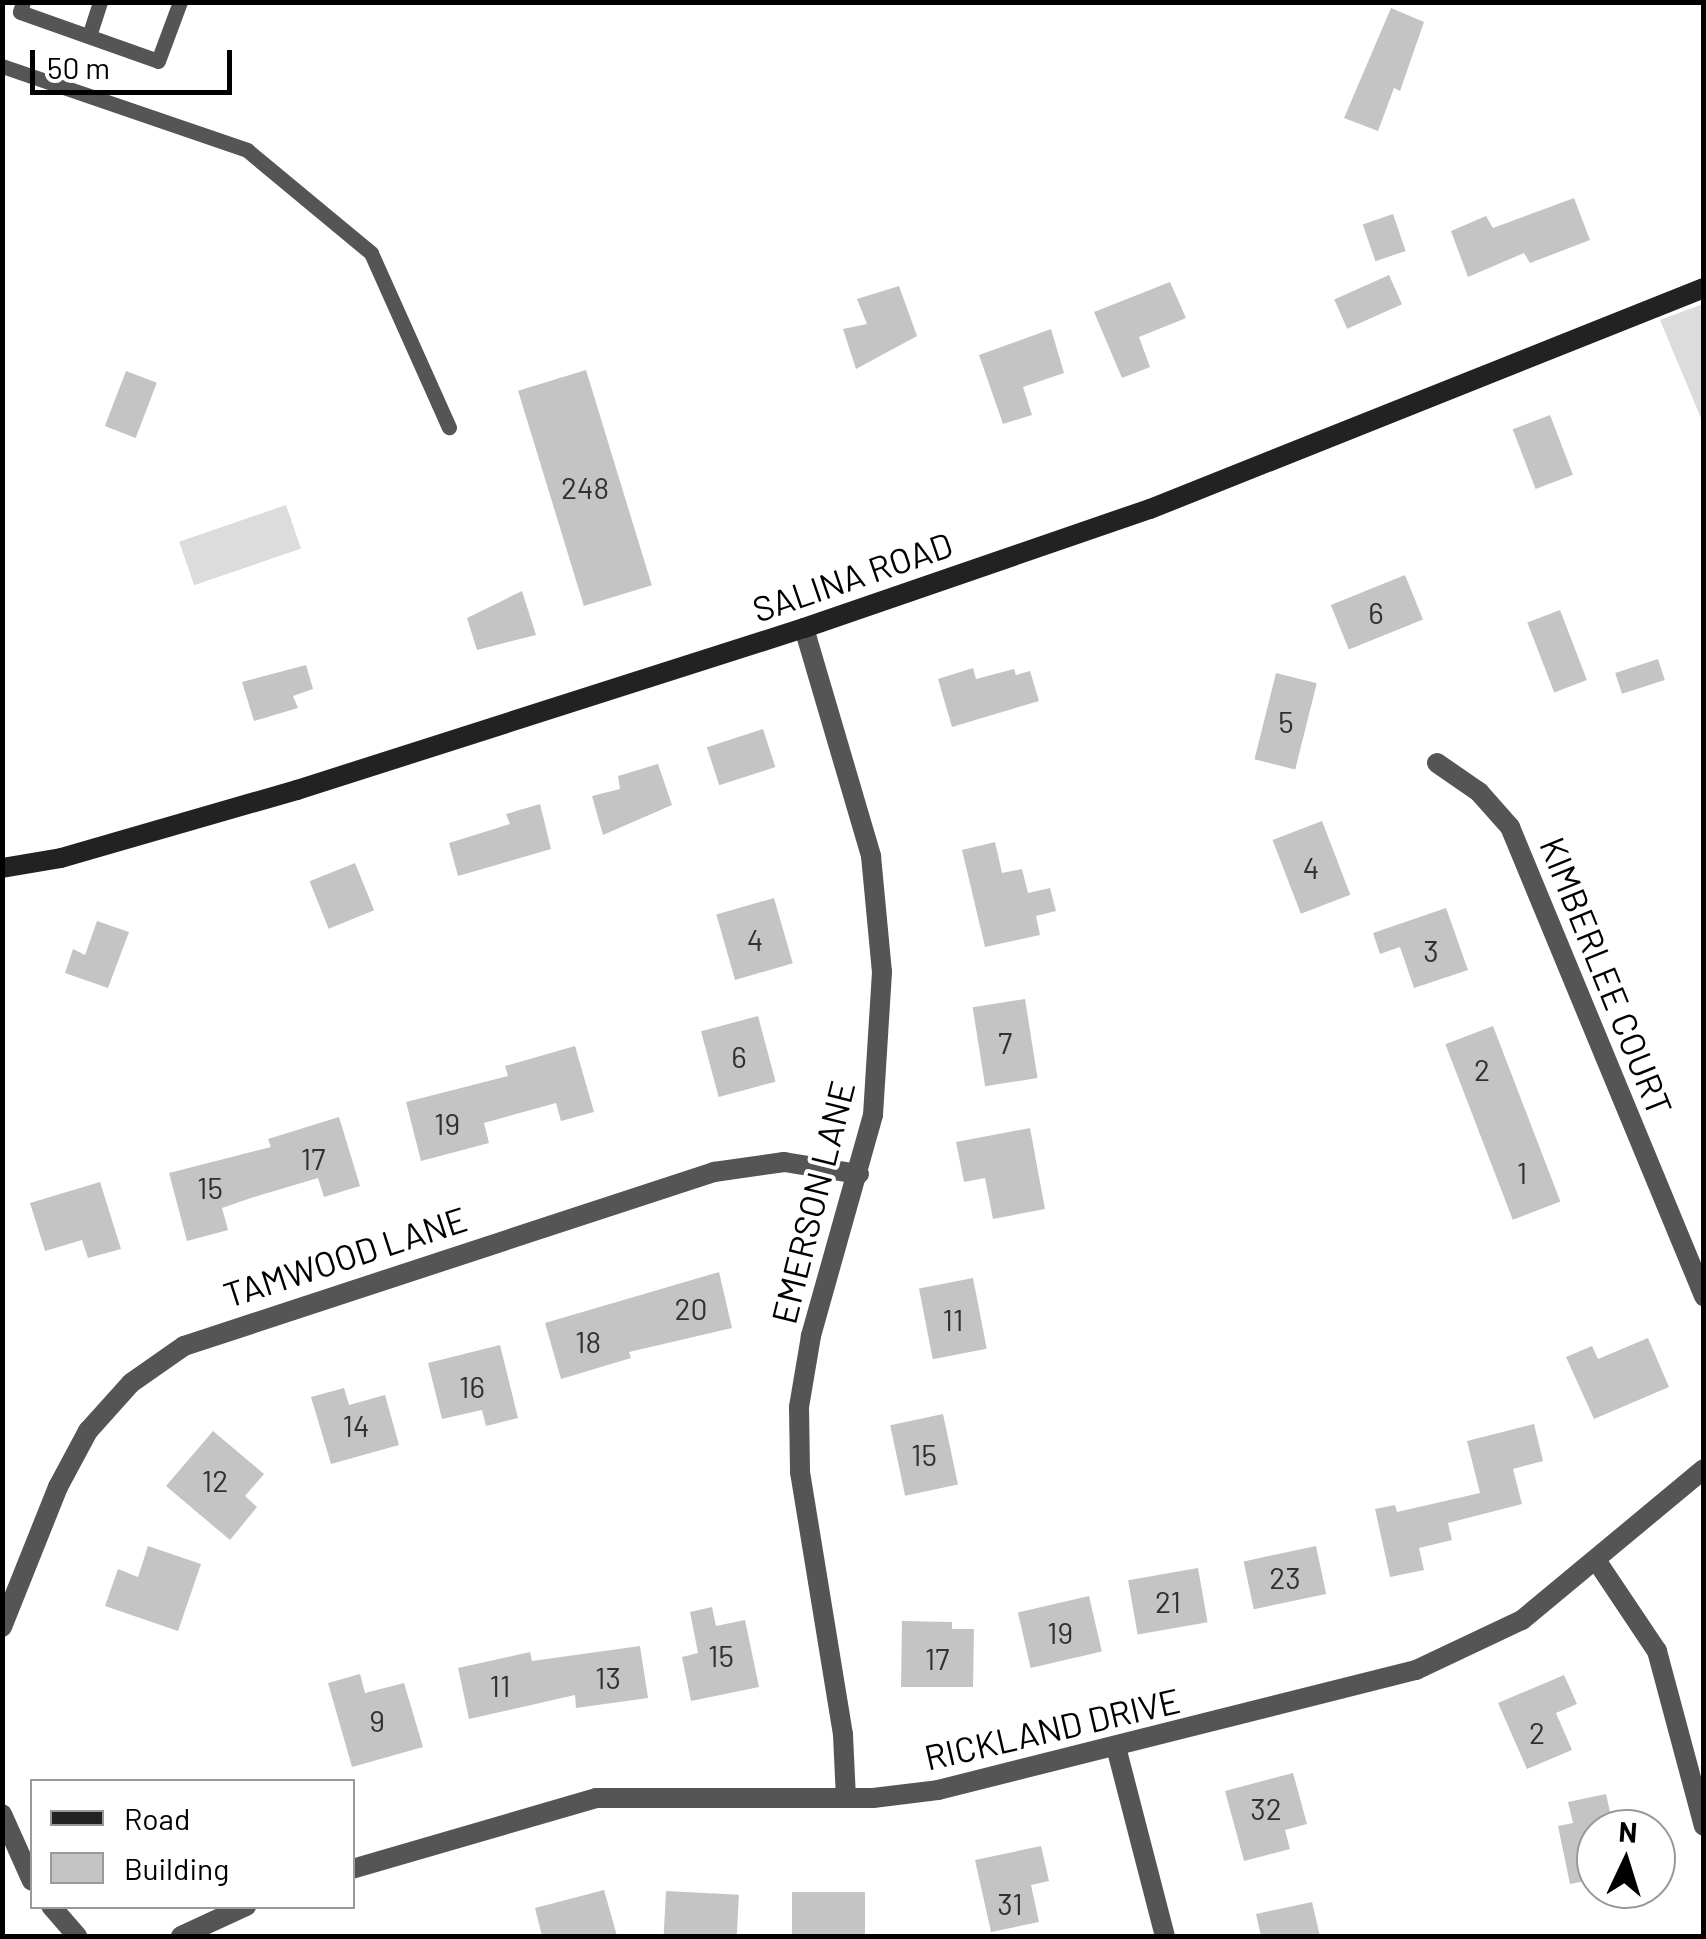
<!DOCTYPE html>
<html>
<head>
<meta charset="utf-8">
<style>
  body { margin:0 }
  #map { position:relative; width:1706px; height:1939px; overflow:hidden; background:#fff; font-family:Barlow,sans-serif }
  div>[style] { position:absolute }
  .green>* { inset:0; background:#dcdcdc; transform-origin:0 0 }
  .building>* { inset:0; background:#c4c4c4; transform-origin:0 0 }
  .lane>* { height:15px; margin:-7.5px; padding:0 7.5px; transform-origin:7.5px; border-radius:7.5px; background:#555 }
  .street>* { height:20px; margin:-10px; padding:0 10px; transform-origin:10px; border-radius:10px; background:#555 }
  .secondary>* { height:20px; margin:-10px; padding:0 10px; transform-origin:10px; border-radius:10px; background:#222 }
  span { translate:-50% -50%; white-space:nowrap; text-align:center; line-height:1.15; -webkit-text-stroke:8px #fff; paint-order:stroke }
  .number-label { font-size:30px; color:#313131 }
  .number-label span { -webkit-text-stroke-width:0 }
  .street-label { font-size:35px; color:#000 }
  .frame { position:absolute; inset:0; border:5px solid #000; pointer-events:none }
  .legend { position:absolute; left:30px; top:1779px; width:325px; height:130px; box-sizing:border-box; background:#fff; border:2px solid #999; margin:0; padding:12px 18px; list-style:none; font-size:30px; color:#000 }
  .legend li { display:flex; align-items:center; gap:20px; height:50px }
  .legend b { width:50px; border:2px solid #999 }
  .north { position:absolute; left:1576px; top:1809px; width:100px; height:100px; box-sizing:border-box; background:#fff; border:2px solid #999; border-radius:50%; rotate:4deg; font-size:28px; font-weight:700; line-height:40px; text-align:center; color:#000 }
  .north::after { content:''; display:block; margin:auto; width:35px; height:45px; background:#000; clip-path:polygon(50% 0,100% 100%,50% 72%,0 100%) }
  .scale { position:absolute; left:30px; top:50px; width:202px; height:45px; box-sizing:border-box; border:5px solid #000; border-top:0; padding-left:12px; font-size:30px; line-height:35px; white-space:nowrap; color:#000; -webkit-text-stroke:8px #fff; paint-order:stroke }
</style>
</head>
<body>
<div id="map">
  <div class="green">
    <i style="clip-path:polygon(1703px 304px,1704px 304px,1703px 423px,1660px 320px)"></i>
    <i style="left:286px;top:505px;width:46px;height:113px;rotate:71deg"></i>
  </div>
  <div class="building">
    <i style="clip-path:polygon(1391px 8px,1424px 22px,1400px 91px,1394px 88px,1378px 131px,1344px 118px)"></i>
    <i style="clip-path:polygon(1574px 198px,1590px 240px,1530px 263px,1524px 253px,1468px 277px,1451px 231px,1486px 216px,1493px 228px)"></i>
    <i style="left:1393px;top:214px;width:39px;height:32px;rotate:71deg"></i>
    <i style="left:1389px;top:275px;width:32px;height:60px;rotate:66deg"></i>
    <i style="clip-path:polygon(1170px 282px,1186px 318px,1139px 337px,1150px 367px,1122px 378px,1094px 312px)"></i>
    <i style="clip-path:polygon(899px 286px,917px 336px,856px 369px,843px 329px,867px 324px,857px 299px)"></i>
    <i style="clip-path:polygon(1051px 329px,1064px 373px,1023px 387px,1032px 415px,1003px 424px,979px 355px)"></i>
    <i style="left:586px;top:370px;width:225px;height:71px;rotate:73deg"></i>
    <i style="left:126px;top:371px;width:33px;height:59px;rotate:21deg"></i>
    <i style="left:1550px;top:415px;width:64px;height:40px;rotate:69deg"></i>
    <i style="left:1405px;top:575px;width:48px;height:80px;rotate:68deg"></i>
    <i style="clip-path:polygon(522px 591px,536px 635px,477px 650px,467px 618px)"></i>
    <i style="left:1560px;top:610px;width:75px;height:35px;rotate:69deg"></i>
    <i style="left:1658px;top:659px;width:22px;height:45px;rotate:72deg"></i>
    <i style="clip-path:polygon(306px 665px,313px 689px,293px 696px,298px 708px,254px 721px,242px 682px)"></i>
    <i style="clip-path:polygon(973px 668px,976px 679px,1014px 669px,1016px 675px,1030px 671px,1039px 701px,952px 727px,938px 679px)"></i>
    <i style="left:1276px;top:673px;width:42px;height:89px;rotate:14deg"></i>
    <i style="left:763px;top:729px;width:40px;height:59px;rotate:72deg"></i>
    <i style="clip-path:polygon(658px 764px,672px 805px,603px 835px,592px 796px,620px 789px,618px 776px)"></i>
    <i style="clip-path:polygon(540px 804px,551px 849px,458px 876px,449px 843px,510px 824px,506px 814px)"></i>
    <i style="left:1322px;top:821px;width:79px;height:53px;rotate:69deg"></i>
    <i style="clip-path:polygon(995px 842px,1002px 873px,1022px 869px,1028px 893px,1050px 888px,1056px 911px,1036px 916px,1040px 935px,985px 947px,962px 850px)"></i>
    <i style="left:355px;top:863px;width:51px;height:49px;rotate:68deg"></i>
    <i style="left:774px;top:898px;width:68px;height:60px;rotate:74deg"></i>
    <i style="clip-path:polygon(1446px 908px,1468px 970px,1414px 988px,1400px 947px,1380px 954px,1373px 933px)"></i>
    <i style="clip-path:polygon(97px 921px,129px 932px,108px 988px,65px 973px,73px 949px,85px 955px)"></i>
    <i style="left:1025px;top:999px;width:80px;height:53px;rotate:81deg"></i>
    <i style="left:758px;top:1016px;width:68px;height:59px;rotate:75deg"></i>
    <i style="left:1493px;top:1026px;width:188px;height:51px;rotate:69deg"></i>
    <i style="clip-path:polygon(575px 1046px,594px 1112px,561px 1121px,556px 1103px,484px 1123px,489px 1143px,421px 1161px,406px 1102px,508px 1076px,505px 1066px)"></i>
    <i style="clip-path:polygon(339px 1117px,360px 1186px,324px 1197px,318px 1178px,251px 1198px,222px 1208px,228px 1230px,187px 1241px,169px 1173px,271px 1147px,268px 1139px)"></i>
    <i style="clip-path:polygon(1030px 1128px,1045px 1209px,993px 1219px,985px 1178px,964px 1182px,956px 1142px)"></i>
    <i style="clip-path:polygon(100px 1182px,121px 1249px,88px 1258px,82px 1240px,45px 1251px,30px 1203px)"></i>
    <i style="clip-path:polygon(719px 1272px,732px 1328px,629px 1352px,631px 1358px,561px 1379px,545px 1323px)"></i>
    <i style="left:973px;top:1278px;width:72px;height:55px;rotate:79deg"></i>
    <i style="clip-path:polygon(1648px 1338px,1669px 1387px,1594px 1419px,1566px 1357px,1592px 1346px,1598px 1359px)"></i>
    <i style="clip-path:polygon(500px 1345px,518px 1418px,486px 1426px,482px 1410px,442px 1419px,428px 1363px)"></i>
    <i style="clip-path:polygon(344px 1388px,349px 1405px,385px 1395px,399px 1445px,331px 1464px,311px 1397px)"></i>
    <i style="left:943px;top:1414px;width:72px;height:54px;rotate:78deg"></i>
    <i style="clip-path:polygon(1534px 1424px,1543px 1461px,1513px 1469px,1522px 1504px,1448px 1523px,1452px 1540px,1419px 1548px,1424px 1570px,1390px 1577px,1375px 1509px,1395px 1505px,1397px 1512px,1480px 1493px,1467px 1441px)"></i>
    <i style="clip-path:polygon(213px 1431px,264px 1474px,245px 1496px,257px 1507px,230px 1540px,166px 1486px)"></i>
    <i style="clip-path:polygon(148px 1546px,201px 1564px,178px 1631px,105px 1606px,118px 1569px,138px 1577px)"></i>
    <i style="left:1316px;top:1546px;width:49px;height:74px;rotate:78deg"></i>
    <i style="left:1198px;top:1568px;width:55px;height:71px;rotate:80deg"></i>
    <i style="left:1089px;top:1596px;width:57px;height:73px;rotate:77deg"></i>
    <i style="clip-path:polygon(712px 1607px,716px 1626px,745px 1620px,759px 1687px,691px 1701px,682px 1657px,698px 1653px,690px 1612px)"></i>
    <i style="clip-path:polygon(902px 1621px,952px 1622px,952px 1629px,974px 1629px,973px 1687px,901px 1687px)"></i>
    <i style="clip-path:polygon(640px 1646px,648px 1698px,576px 1708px,575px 1695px,469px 1719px,458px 1668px,530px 1652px,532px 1661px)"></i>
    <i style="clip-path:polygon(360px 1674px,365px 1693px,404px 1683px,423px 1747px,352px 1767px,328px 1683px)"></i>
    <i style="clip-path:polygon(1564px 1675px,1577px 1704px,1556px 1713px,1572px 1750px,1527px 1769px,1498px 1703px)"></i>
    <i style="clip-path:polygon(1293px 1773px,1307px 1824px,1285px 1830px,1290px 1849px,1244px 1861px,1225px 1791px)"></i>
    <i style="clip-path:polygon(1606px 1794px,1614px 1829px,1596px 1829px,1596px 1879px,1570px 1884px,1558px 1826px,1573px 1823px,1568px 1802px)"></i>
    <i style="clip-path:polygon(1041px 1846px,1049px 1881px,1031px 1885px,1039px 1922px,991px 1932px,975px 1860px)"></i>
    <i style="clip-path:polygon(604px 1890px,617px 1936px,542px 1936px,535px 1908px)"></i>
    <i style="left:666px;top:1891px;width:73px;height:45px;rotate:3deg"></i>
    <i style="left:792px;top:1892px;width:73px;height:44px"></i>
    <i style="clip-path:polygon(1312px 1902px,1320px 1936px,1261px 1936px,1256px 1914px)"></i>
  </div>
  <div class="lane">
    <i style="left:23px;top:2px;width:10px;rotate:107deg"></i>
    <i style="left:20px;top:12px;width:146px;rotate:19.5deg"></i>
    <i style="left:158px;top:61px;width:63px;rotate:-69.6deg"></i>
    <i style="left:89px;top:36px;width:36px;rotate:-72deg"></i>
    <i style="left:2px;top:66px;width:259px;rotate:18.9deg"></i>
    <i style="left:247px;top:150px;width:161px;rotate:39.7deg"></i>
    <i style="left:371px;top:253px;width:191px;rotate:65.9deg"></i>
  </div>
  <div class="street">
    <i style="left:804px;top:628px;width:238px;rotate:73.6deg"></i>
    <i style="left:871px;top:856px;width:117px;rotate:84.6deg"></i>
    <i style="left:882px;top:972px;width:143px;rotate:93.6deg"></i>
    <i style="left:873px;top:1115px;width:230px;rotate:105.7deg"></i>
    <i style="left:811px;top:1336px;width:72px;rotate:99.6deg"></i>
    <i style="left:799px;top:1407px;width:65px;rotate:89.1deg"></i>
    <i style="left:800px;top:1472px;width:266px;rotate:80.7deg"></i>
    <i style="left:843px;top:1735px;width:63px;rotate:87.3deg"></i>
    <i style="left:1437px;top:763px;width:51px;rotate:34.6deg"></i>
    <i style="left:1479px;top:792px;width:47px;rotate:48.5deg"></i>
    <i style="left:1510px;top:827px;width:508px;rotate:67.53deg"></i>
    <i style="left:1596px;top:1560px;width:110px;rotate:56.2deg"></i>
    <i style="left:1657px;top:1651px;width:181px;rotate:75deg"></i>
    <i style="left:2px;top:1627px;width:151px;rotate:-68.2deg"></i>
    <i style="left:58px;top:1487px;width:64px;rotate:-61.8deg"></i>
    <i style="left:88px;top:1431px;width:64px;rotate:-48.1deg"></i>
    <i style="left:131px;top:1383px;width:65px;rotate:-34.9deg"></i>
    <i style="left:184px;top:1346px;width:558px;rotate:-18.18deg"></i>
    <i style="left:714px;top:1172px;width:71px;rotate:-8.1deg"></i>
    <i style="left:784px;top:1162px;width:76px;rotate:9.1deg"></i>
    <i style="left:1116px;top:1747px;width:195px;rotate:75.5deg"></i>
    <i style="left:2px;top:1814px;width:73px;rotate:65.9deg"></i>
    <i style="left:352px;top:1869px;width:254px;rotate:-16.2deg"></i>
    <i style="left:596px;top:1798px;width:277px"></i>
    <i style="left:873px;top:1798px;width:65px;rotate:-7deg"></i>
    <i style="left:938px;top:1790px;width:493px;rotate:-14.1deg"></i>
    <i style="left:1416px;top:1670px;width:117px;rotate:-25.3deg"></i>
    <i style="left:1522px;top:1620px;width:236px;rotate:-39.7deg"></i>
    <i style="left:51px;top:1906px;width:40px;rotate:49deg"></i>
    <i style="left:181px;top:1936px;width:72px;rotate:-24.8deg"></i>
  </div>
  <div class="secondary">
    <i style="left:2px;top:868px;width:60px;rotate:-9.6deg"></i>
    <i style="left:61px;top:858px;width:246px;rotate:-16.1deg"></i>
    <i style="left:297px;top:790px;width:532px;rotate:-17.72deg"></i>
    <i style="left:804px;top:628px;width:366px;rotate:-19deg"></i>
    <i style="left:1150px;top:509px;width:596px;rotate:-21.75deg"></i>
  </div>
  <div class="number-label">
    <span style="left:585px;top:487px">248</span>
    <span style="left:1376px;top:612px">6</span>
    <span style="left:1286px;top:721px">5</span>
    <span style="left:1311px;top:867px">4</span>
    <span style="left:755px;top:939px">4</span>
    <span style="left:1431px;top:950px">3</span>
    <span style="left:1005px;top:1042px">7</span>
    <span style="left:739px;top:1056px">6</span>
    <span style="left:1482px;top:1069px">2</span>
    <span style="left:447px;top:1123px">19</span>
    <span style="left:313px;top:1158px">17</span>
    <span style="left:1522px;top:1172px">1</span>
    <span style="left:210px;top:1187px">15</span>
    <span style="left:691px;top:1308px">20</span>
    <span style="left:953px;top:1319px">11</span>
    <span style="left:588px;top:1341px">18</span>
    <span style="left:472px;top:1386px">16</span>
    <span style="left:356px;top:1425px">14</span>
    <span style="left:924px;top:1454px">15</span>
    <span style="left:215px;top:1480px">12</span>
    <span style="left:1285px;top:1577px">23</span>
    <span style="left:1168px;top:1601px">21</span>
    <span style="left:1060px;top:1632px">19</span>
    <span style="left:721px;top:1655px">15</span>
    <span style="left:937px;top:1658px">17</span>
    <span style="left:608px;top:1677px">13</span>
    <span style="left:500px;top:1685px">11</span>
    <span style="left:377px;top:1720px">9</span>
    <span style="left:1537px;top:1732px">2</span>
    <span style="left:1266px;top:1808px">32</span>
    <span style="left:1010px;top:1903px">31</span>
  </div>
  <div class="street-label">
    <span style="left:852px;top:576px;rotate:-19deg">SALINA ROAD</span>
    <span style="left:1607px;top:976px;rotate:68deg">KIMBERLEE COURT</span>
    <span style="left:812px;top:1202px;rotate:-76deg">EMERSON LANE</span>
    <span style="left:345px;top:1256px;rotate:-18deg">TAMWOOD LANE</span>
    <span style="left:1052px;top:1728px;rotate:-13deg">RICKLAND DRIVE</span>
  </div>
  <div class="frame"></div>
  <ul class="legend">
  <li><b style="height:12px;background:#222"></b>Road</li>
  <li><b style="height:28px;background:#c4c4c4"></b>Building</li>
  </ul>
  <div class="north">N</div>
  <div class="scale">50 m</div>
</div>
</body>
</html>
